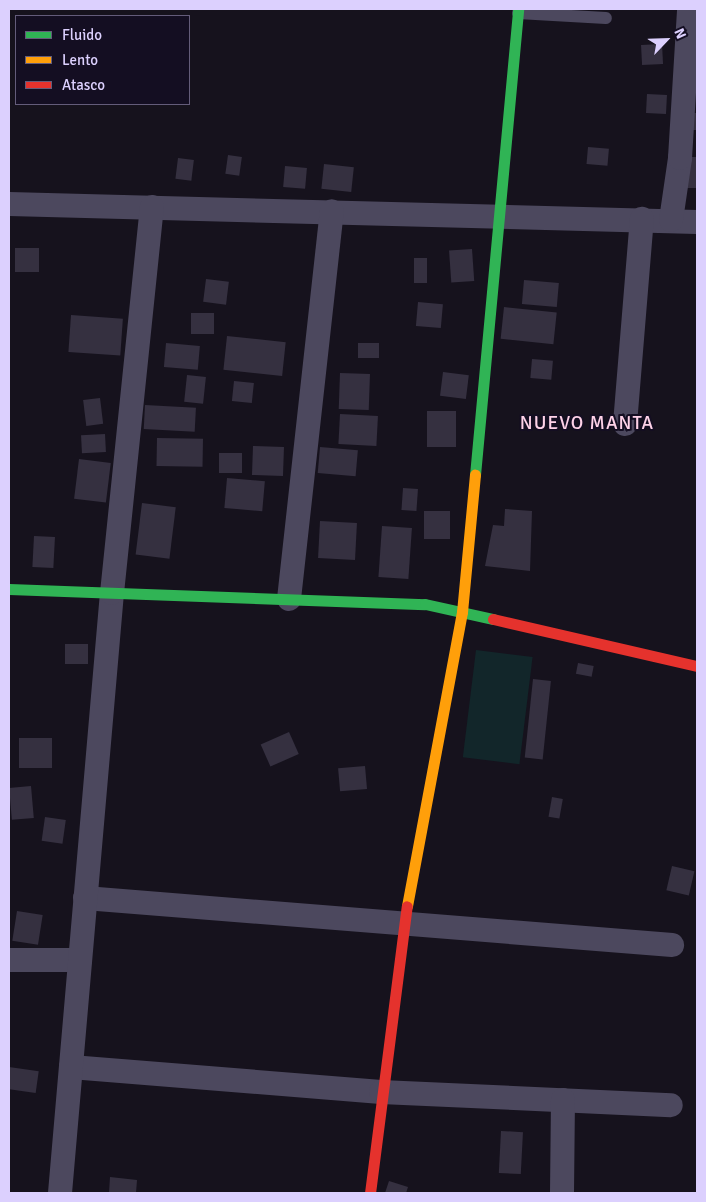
<!DOCTYPE html>
<html>
<head>
<meta charset="utf-8">
<style>
  body { margin:0 }
  #map { position:relative; width:706px; height:1202px; overflow:hidden; background:#16121d; font-family:Signika,sans-serif }
  div>[style] { position:absolute }
  .green>* { inset:0; background:#12262a; transform-origin:0 0 }
  .building>* { inset:0; background:#353040; transform-origin:0 0 }
  .lane>* { height:12px; margin:-6px; padding:0 6px; transform-origin:6px; border-radius:6px; background:#4c485e }
  .street>* { height:24px; margin:-12px; padding:0 12px; transform-origin:12px; border-radius:12px; background:#4c485e }
  .fast>* { height:11px; margin:-5.5px; padding:0 5.5px; transform-origin:5.5px; border-radius:5.5px; background:#30b455 }
  .slow>* { height:11px; margin:-5.5px; padding:0 5.5px; transform-origin:5.5px; border-radius:5.5px; background:#ff9f0a }
  .jam>* { height:11px; margin:-5.5px; padding:0 5.5px; transform-origin:5.5px; border-radius:5.5px; background:#e5322d }
  span { translate:-50% -50%; white-space:nowrap; text-align:center; line-height:1.15; -webkit-text-stroke:4px #140e22; paint-order:stroke }
  .neighbourhood-label { font-size:19px; color:#fed2e8; letter-spacing:1px }
  .frame { position:absolute; inset:0; border:10px solid #dcd0fe; pointer-events:none }
  .legend { position:absolute; left:15px; top:15px; width:175px; height:90px; box-sizing:border-box; background:#140e22; border:1px solid #645c7a; margin:0; padding:6px 9px; list-style:none; font-size:15px; color:#dcd0fe }
  .legend li { display:flex; align-items:center; gap:10px; height:25px }
  .legend b { width:25px; border:1px solid #645c7a }
  .north { position:absolute; left:641px; top:15px; width:50px; height:50px; -webkit-text-stroke:4px #140e22; paint-order:stroke; rotate:66deg; font-size:14px; font-weight:700; line-height:20px; text-align:center; color:#dcd0fe }
  .north::after { content:''; display:block; margin:auto; width:18px; height:22px; background:#dcd0fe; clip-path:polygon(50% 0,100% 100%,50% 72%,0 100%) }
</style>
</head>
<body>
<div id="map">
  <div class="green">
    <i style="left:476px;top:650px;width:57px;height:108px;rotate:7deg"></i>
  </div>
  <div class="building">
    <i style="left:662px;top:44px;width:20px;height:21px;rotate:87deg"></i>
    <i style="left:647px;top:94px;width:20px;height:19px;rotate:3deg"></i>
    <i style="clip-path:polygon(693px 113px,697px 113px,697px 130px,691px 130px)"></i>
    <i style="left:588px;top:147px;width:21px;height:17px;rotate:5deg"></i>
    <i style="left:228px;top:155px;width:14px;height:19px;rotate:8deg"></i>
    <i style="left:685px;top:157px;width:12px;height:31px"></i>
    <i style="left:178px;top:158px;width:16px;height:21px;rotate:7deg"></i>
    <i style="left:324px;top:164px;width:30px;height:25px;rotate:6deg"></i>
    <i style="left:285px;top:166px;width:22px;height:21px;rotate:5deg"></i>
    <i style="left:15px;top:248px;width:24px;height:24px"></i>
    <i style="left:472px;top:249px;width:32px;height:23px;rotate:86deg"></i>
    <i style="left:414px;top:258px;width:13px;height:25px"></i>
    <i style="left:206px;top:279px;width:23px;height:23px;rotate:7deg"></i>
    <i style="left:524px;top:280px;width:35px;height:24px;rotate:5deg"></i>
    <i style="left:418px;top:302px;width:25px;height:24px;rotate:5deg"></i>
    <i style="left:504px;top:307px;width:53px;height:32px;rotate:6deg"></i>
    <i style="left:191px;top:313px;width:23px;height:21px"></i>
    <i style="left:71px;top:315px;width:52px;height:37px;rotate:4deg"></i>
    <i style="left:227px;top:336px;width:59px;height:34px;rotate:6deg"></i>
    <i style="left:166px;top:343px;width:34px;height:24px;rotate:5deg"></i>
    <i style="left:358px;top:343px;width:21px;height:15px"></i>
    <i style="left:532px;top:359px;width:21px;height:19px;rotate:5deg"></i>
    <i style="left:443px;top:372px;width:26px;height:24px;rotate:7deg"></i>
    <i style="left:340px;top:373px;width:30px;height:36px;rotate:2deg"></i>
    <i style="left:187px;top:375px;width:19px;height:27px;rotate:6deg"></i>
    <i style="left:234px;top:381px;width:20px;height:20px;rotate:6deg"></i>
    <i style="left:100px;top:398px;width:26px;height:17px;rotate:83deg"></i>
    <i style="left:145px;top:405px;width:51px;height:24px;rotate:3deg"></i>
    <i style="left:427px;top:411px;width:29px;height:36px"></i>
    <i style="left:340px;top:414px;width:38px;height:30px;rotate:3deg"></i>
    <i style="left:105px;top:434px;width:18px;height:24px;rotate:87deg"></i>
    <i style="left:157px;top:438px;width:46px;height:28px;rotate:1deg"></i>
    <i style="left:253px;top:446px;width:31px;height:29px;rotate:2deg"></i>
    <i style="left:320px;top:447px;width:38px;height:26px;rotate:5deg"></i>
    <i style="left:219px;top:453px;width:23px;height:20px"></i>
    <i style="left:79px;top:459px;width:32px;height:40px;rotate:7deg"></i>
    <i style="left:227px;top:478px;width:38px;height:30px;rotate:5deg"></i>
    <i style="left:403px;top:488px;width:15px;height:22px;rotate:4deg"></i>
    <i style="left:142px;top:503px;width:34px;height:52px;rotate:7deg"></i>
    <i style="clip-path:polygon(505px 509px,532px 511px,530px 571px,485px 566px,493px 525px,504px 526px)"></i>
    <i style="left:424px;top:511px;width:26px;height:28px"></i>
    <i style="left:320px;top:521px;width:37px;height:37px;rotate:3deg"></i>
    <i style="left:382px;top:526px;width:30px;height:51px;rotate:4deg"></i>
    <i style="left:34px;top:536px;width:21px;height:31px;rotate:3deg"></i>
    <i style="left:65px;top:644px;width:23px;height:20px"></i>
    <i style="left:578px;top:663px;width:16px;height:11px;rotate:11deg"></i>
    <i style="left:533px;top:679px;width:18px;height:79px;rotate:6deg"></i>
    <i style="left:289px;top:732px;width:24px;height:31px;rotate:66deg"></i>
    <i style="left:19px;top:738px;width:33px;height:30px"></i>
    <i style="left:365px;top:766px;width:23px;height:27px;rotate:85deg"></i>
    <i style="left:31px;top:786px;width:32px;height:22px;rotate:85deg"></i>
    <i style="left:552px;top:797px;width:11px;height:20px;rotate:10deg"></i>
    <i style="left:45px;top:817px;width:21px;height:24px;rotate:8deg"></i>
    <i style="left:672px;top:866px;width:23px;height:25px;rotate:13deg"></i>
    <i style="left:17px;top:911px;width:26px;height:30px;rotate:9deg"></i>
    <i style="left:9px;top:1067px;width:30px;height:22px;rotate:8deg"></i>
    <i style="left:501px;top:1131px;width:22px;height:42px;rotate:3deg"></i>
    <i style="clip-path:polygon(110px 1177px,137px 1180px,136px 1193px,109px 1193px)"></i>
    <i style="clip-path:polygon(389px 1181px,408px 1187px,406px 1193px,385px 1193px)"></i>
  </div>
  <div class="lane">
    <i style="left:518px;top:13px;width:88px;rotate:3.3deg"></i>
  </div>
  <div class="street">
    <i style="left:9px;top:204px;width:688px;rotate:1.5deg"></i>
    <i style="left:671px;top:220px;width:63px;rotate:-81.7deg"></i>
    <i style="left:680px;top:158px;width:149px;rotate:-86.5deg"></i>
    <i style="left:625px;top:424px;width:206px;rotate:-85.3deg"></i>
    <i style="left:289px;top:599px;width:390px;rotate:-83.7deg"></i>
    <i style="left:85px;top:898px;width:589px;rotate:4.58deg"></i>
    <i style="left:9px;top:960px;width:71px"></i>
    <i style="left:71px;top:1067px;width:311px;rotate:4.6deg"></i>
    <i style="left:381px;top:1092px;width:290px;rotate:2.6deg"></i>
    <i style="left:60px;top:1193px;width:602px;rotate:-85.05deg"></i>
    <i style="left:112px;top:593px;width:388px;rotate:-84.1deg"></i>
    <i style="left:562px;top:1193px;width:93px;rotate:-89.4deg"></i>
  </div>
  <div class="fast">
    <i style="left:475px;top:475px;width:468px;rotate:-84.7deg"></i>
    <i style="left:9px;top:589px;width:416px;rotate:2.1deg"></i>
    <i style="left:425px;top:604px;width:70px;rotate:12.4deg"></i>
  </div>
  <div class="slow">
    <i style="left:407px;top:906px;width:299px;rotate:-79.4deg"></i>
    <i style="left:462px;top:612px;width:138px;rotate:-84.6deg"></i>
  </div>
  <div class="jam">
    <i style="left:493px;top:619px;width:209px;rotate:13deg"></i>
    <i style="left:370px;top:1193px;width:289px;rotate:-82.7deg"></i>
  </div>
  <div class="neighbourhood-label">
    <span style="left:587px;top:424px">NUEVO MANTA</span>
  </div>
  <div class="frame"></div>
  <ul class="legend">
  <li><b style="height:6px;background:#30b455"></b>Fluido</li>
  <li><b style="height:6px;background:#ff9f0a"></b>Lento</li>
  <li><b style="height:6px;background:#e5322d"></b>Atasco</li>
  </ul>
  <div class="north">N</div>
</div>
</body>
</html>
